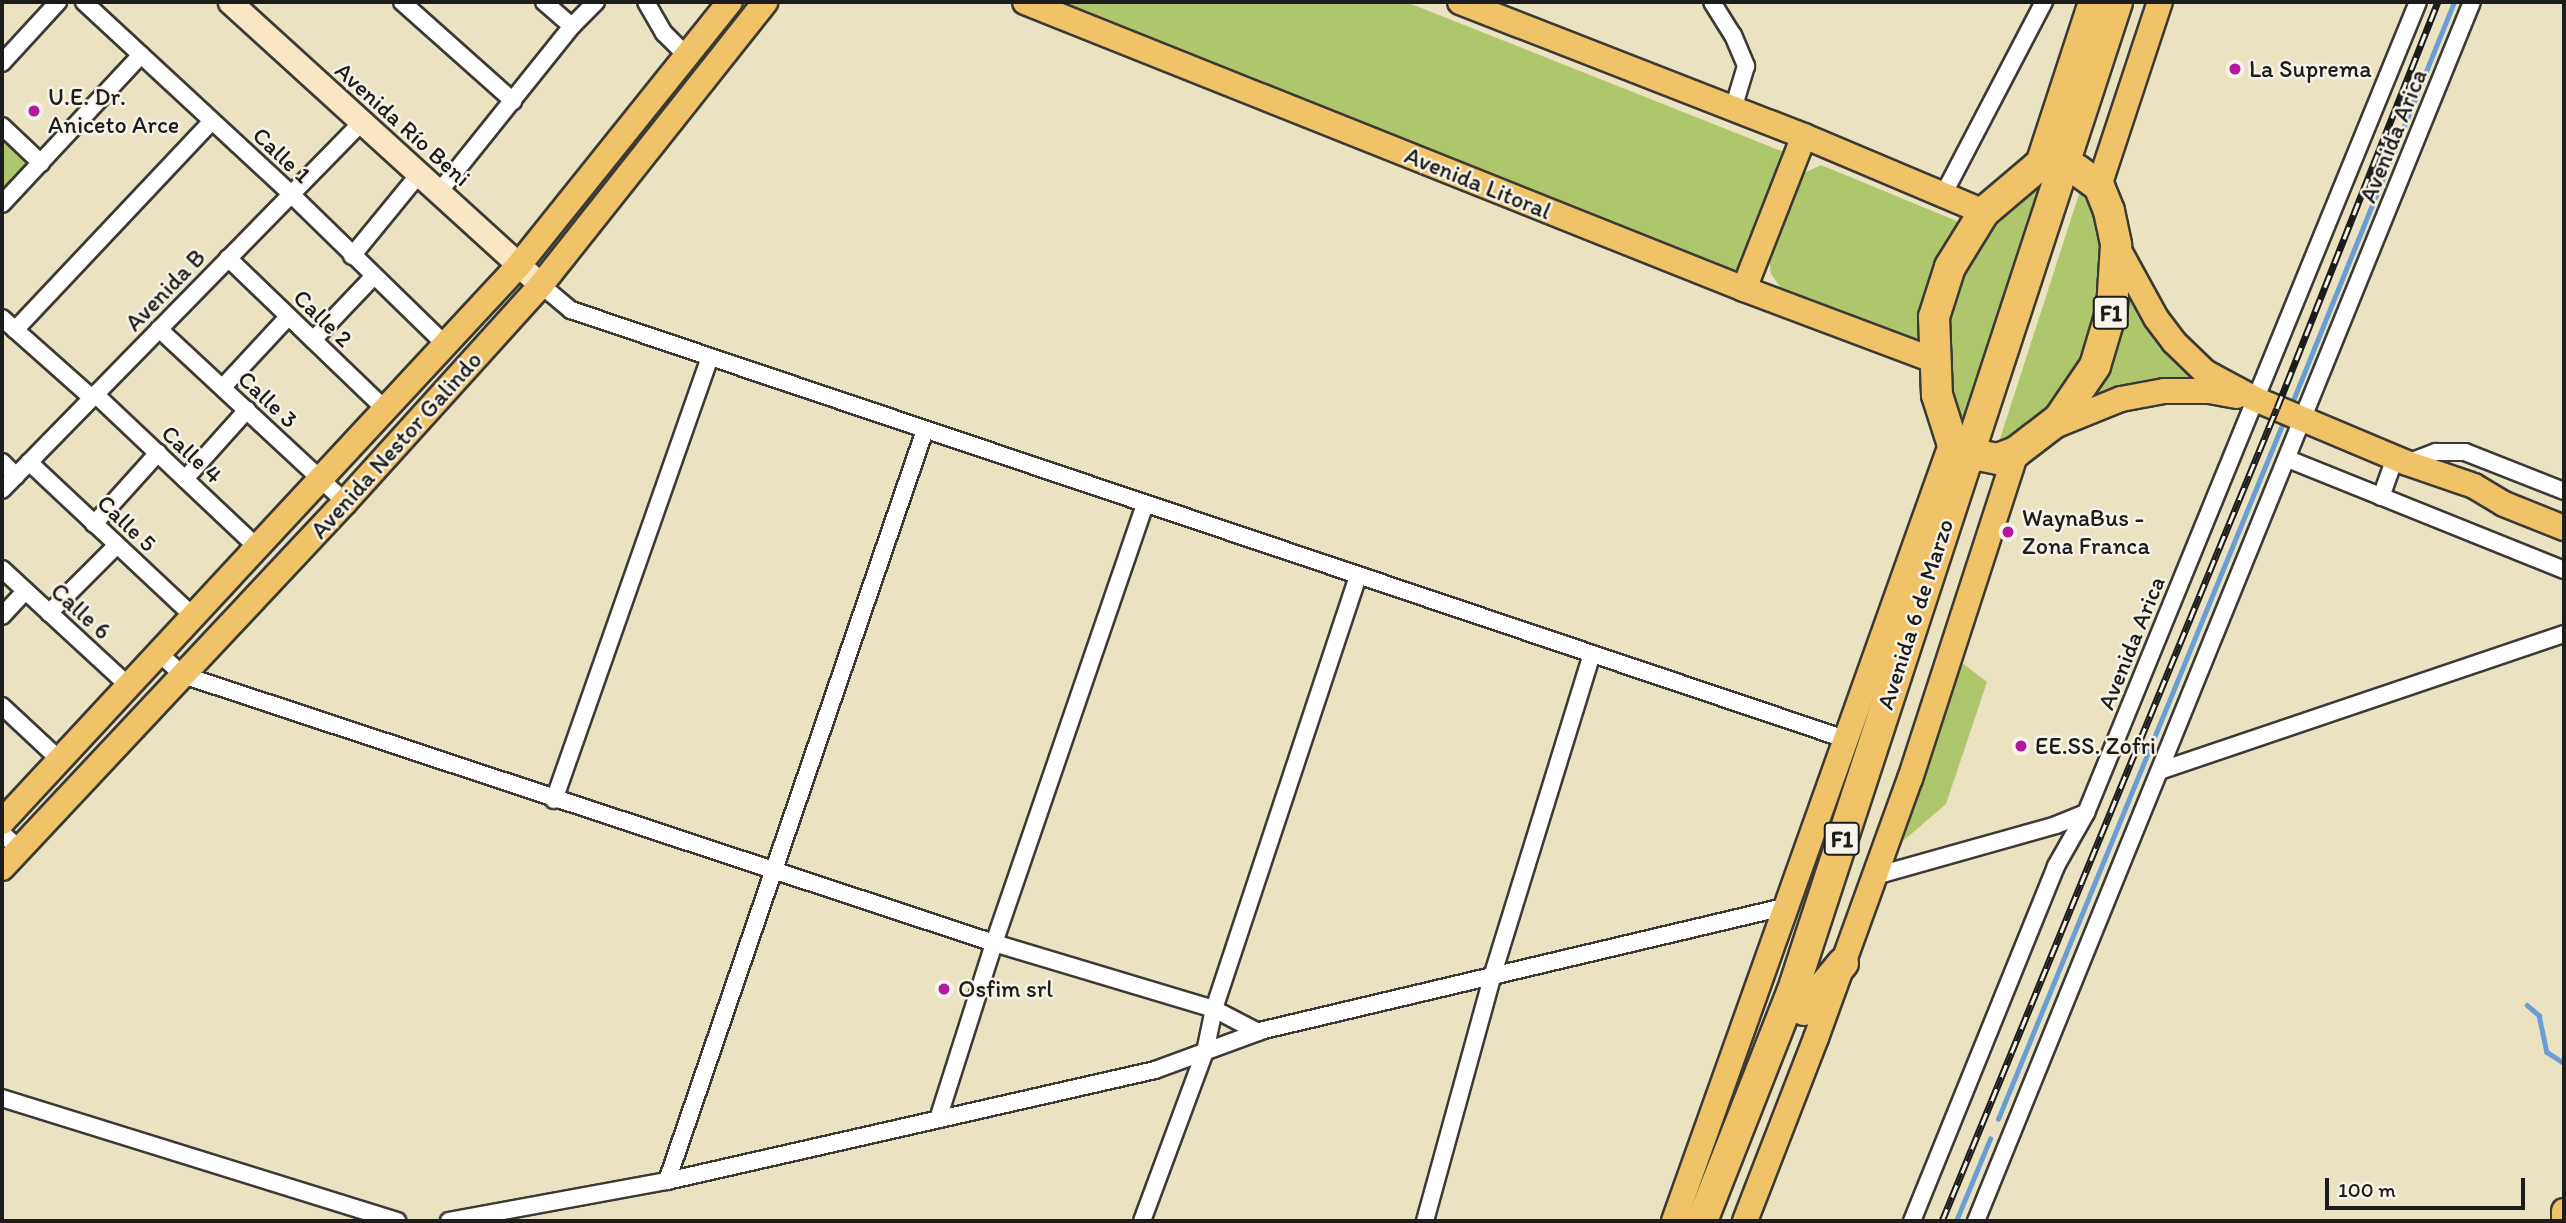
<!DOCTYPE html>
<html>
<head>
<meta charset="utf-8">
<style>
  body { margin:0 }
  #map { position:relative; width:2566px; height:1223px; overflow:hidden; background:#ebe2c1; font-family:Itim,sans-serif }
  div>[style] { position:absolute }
  .green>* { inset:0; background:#aec76c }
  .stream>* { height:4.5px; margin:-2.25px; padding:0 2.25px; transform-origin:2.25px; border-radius:2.25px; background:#699ed5 }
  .roads { filter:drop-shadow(2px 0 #3b3a35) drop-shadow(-2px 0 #3b3a35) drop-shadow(0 2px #3b3a35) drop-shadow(0 -2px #3b3a35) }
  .street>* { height:16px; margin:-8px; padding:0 8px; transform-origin:8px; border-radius:8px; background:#fff }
  .secondary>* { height:23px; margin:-11.5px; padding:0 11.5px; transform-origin:11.5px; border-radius:11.5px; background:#f9e7c3 }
  .primary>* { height:24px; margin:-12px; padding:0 12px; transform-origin:12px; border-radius:12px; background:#f1c369 }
  .highway>* { height:30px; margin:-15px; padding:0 15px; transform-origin:15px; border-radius:15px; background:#f1c369 }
  .rail>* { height:7px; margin-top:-3.5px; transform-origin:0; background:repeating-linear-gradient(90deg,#f7f3e8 0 13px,#1c1c1c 0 26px); box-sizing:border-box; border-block:2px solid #1c1c1c }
  .dots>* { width:19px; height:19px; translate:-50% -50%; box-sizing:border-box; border:4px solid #f7f3e8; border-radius:50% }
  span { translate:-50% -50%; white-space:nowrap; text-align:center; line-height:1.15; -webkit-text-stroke:5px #f7f3e8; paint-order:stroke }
  .shield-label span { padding:2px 5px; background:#f7f3e8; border:2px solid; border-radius:5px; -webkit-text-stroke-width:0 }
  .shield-label { font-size:23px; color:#1c1c1c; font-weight:700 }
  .poi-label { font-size:24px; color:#1c1c1c }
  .left { translate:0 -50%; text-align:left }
  .street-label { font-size:24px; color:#1c1c1c }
  .frame { position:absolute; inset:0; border:4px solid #1c1c1c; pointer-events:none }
  .scale { position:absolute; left:2325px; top:1178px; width:200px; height:32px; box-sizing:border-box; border:4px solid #1c1c1c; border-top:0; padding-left:9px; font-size:21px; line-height:24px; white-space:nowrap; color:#1c1c1c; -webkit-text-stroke:5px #f7f3e8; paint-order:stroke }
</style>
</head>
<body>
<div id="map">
  <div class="green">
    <i style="clip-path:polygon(1063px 2px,1406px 2px,1784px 152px,1736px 271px)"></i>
    <i style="clip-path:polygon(2px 136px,28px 161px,2px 190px)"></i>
    <i style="clip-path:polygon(1821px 165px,1964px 224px,1921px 341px,1781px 288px,1771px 274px,1769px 258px,1804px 173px)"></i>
    <i style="clip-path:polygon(2051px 174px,1961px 437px,1947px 403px,1947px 304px,1982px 227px)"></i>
    <i style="clip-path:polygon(2082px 185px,2093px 196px,2106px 260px,2093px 347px,2045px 418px,1997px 448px)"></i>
    <i style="clip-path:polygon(2127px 279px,2203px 379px,2164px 378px,2140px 382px,2081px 404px)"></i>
    <i style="clip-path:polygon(1961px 662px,1987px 682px,1946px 804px,1903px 841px)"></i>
  </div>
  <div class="stream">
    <i style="left:2292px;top:403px;width:432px;rotate:-68deg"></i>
    <i style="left:2527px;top:1005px;width:16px;rotate:40deg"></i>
    <i style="left:2539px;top:1015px;width:38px;rotate:78deg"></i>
    <i style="left:2547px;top:1052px;width:20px;rotate:33deg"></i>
    <i style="left:1998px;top:1119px;width:750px;rotate:-67.74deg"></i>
    <i style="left:1956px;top:1221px;width:89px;rotate:-67.5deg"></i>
  </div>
  <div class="roads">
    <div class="street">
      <i style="left:84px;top:2px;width:282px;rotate:42.8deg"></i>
      <i style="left:291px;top:194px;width:216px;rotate:44.3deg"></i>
      <i style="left:402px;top:2px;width:149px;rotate:41.7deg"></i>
      <i style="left:544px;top:2px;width:37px;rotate:41deg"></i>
      <i style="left:646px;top:2px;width:36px;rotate:60deg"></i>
      <i style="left:664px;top:33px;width:33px;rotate:45deg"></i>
      <i style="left:1712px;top:2px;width:39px;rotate:58deg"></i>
      <i style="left:1733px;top:35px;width:34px;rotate:67deg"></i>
      <i style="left:1746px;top:66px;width:45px;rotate:106.8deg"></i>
      <i style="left:2px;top:63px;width:83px;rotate:-47.4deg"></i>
      <i style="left:2px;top:126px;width:54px;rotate:43.5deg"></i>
      <i style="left:439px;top:192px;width:213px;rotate:-51.3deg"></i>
      <i style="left:572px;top:26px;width:34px;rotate:-45deg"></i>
      <i style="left:1943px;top:195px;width:218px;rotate:-62.4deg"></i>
      <i style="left:2px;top:204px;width:204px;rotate:-47deg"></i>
      <i style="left:352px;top:256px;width:106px;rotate:-50.7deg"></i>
      <i style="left:228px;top:258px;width:221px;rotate:43.9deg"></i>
      <i style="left:541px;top:285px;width:39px;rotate:40deg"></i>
      <i style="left:571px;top:310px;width:1347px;rotate:18.61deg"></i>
      <i style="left:2px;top:318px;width:120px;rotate:41.6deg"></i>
      <i style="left:159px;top:329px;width:254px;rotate:42.9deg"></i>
      <i style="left:15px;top:330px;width:287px;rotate:-46.7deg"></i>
      <i style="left:313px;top:340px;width:88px;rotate:-46.4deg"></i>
      <i style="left:223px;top:387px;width:96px;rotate:-47.1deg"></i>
      <i style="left:95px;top:394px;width:224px;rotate:43.4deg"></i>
      <i style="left:2288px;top:459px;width:297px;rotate:21.9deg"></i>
      <i style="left:2px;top:462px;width:20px;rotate:45deg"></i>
      <i style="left:29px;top:462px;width:225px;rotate:43.2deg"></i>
      <i style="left:2407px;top:463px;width:31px;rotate:-21deg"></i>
      <i style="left:2436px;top:452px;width:29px"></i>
      <i style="left:2465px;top:452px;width:106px;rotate:21.5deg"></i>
      <i style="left:185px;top:479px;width:93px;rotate:-48.1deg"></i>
      <i style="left:2px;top:490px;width:515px;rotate:-45.63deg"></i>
      <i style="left:2381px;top:497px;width:41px;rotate:-70.3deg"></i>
      <i style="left:94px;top:524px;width:96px;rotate:-48deg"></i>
      <i style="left:2px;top:569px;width:173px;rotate:42.7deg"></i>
      <i style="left:49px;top:613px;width:96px;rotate:-45deg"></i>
      <i style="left:2px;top:616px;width:34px;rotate:-47deg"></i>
      <i style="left:159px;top:653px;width:33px;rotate:43deg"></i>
      <i style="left:183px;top:675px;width:854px;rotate:18.29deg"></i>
      <i style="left:994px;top:943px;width:230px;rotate:16.7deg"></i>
      <i style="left:1214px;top:1009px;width:50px;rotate:27.6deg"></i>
      <i style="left:2px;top:706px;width:79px;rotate:43deg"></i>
      <i style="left:2162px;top:770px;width:424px;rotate:-18.7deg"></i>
      <i style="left:554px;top:800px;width:469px;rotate:-70.6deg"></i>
      <i style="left:2px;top:833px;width:23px;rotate:43deg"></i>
      <i style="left:1875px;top:876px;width:188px;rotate:-15.7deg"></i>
      <i style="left:2056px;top:825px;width:32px;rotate:-22deg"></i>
      <i style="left:2px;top:1098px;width:414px;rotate:17.3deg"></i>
      <i style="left:938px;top:1119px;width:185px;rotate:-72.3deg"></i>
      <i style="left:994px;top:943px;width:464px;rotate:-71deg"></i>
      <i style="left:667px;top:1181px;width:794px;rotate:-71.04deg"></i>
      <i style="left:449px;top:1221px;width:222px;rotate:-10.4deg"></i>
      <i style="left:667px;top:1181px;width:500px;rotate:-12.81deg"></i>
      <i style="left:1155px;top:1070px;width:116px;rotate:-20.2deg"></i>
      <i style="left:1264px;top:1030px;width:538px;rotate:-13.31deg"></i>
      <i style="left:1142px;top:1221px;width:180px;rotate:-69.6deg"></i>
      <i style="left:1205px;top:1052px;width:44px;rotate:-78.2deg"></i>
      <i style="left:1214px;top:1009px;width:456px;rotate:-71.6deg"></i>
      <i style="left:1425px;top:1221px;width:253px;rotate:-74.6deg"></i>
      <i style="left:1492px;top:977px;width:338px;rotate:-72.8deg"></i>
      <i style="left:1912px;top:1221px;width:383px;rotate:-67.9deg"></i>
      <i style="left:2056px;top:866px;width:61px;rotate:-60.5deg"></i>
      <i style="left:2086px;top:813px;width:876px;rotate:-67.74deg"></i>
      <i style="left:1976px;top:1221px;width:1316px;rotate:-67.86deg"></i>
    </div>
    <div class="secondary">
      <i style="left:230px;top:2px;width:420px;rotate:42.3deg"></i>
    </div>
    <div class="primary">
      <i style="left:1025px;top:2px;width:774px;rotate:21.76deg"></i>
      <i style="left:1744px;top:289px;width:202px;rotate:20.6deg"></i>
      <i style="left:1460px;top:2px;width:369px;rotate:21.3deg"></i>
      <i style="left:1804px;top:136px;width:195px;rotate:22.9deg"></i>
      <i style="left:2037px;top:167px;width:174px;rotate:-71.9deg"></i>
      <i style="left:2099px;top:186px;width:194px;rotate:-71.7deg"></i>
      <i style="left:2116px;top:245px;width:83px;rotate:61.3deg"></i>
      <i style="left:2156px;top:318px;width:30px;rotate:53deg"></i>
      <i style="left:2174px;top:342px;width:43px;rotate:44.1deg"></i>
      <i style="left:2205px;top:372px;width:57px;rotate:28.4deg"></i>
      <i style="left:2255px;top:399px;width:165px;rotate:22.8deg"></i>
      <i style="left:2407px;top:463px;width:71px;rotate:18.9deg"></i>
      <i style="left:2474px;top:486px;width:35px;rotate:31deg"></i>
      <i style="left:2504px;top:504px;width:65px;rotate:21.8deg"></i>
      <i style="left:1744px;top:289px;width:164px;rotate:-68.6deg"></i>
      <i style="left:2052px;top:427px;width:74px;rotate:-22.1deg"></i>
      <i style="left:2121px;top:399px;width:44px;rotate:-10.5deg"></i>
      <i style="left:2164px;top:391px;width:45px"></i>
      <i style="left:2209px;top:391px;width:28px;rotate:10deg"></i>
      <i style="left:2px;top:822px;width:760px;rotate:-47.13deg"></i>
      <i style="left:519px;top:265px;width:337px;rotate:-51.3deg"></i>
      <i style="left:2px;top:868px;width:502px;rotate:-46.86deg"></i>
      <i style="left:345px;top:502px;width:292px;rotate:-47.9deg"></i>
      <i style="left:541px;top:285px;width:361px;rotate:-51.6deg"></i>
      <i style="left:1674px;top:1221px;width:827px;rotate:-70.36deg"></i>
      <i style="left:1745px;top:1221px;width:196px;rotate:-68.8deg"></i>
      <i style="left:1816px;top:1038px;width:276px;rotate:-70.1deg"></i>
      <i style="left:1910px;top:779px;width:344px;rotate:-72deg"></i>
      <i style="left:2564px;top:1221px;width:10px;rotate:-90deg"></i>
    </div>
    <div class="highway">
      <i style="left:2050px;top:165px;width:27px;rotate:10deg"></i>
      <i style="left:2077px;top:170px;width:27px;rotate:36deg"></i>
      <i style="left:2099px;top:186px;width:27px;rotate:68deg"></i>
      <i style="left:2109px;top:211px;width:35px;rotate:78deg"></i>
      <i style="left:2116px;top:245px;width:64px;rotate:93.6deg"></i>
      <i style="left:2112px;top:309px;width:59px;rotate:106.6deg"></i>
      <i style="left:2095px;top:366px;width:64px;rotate:124.2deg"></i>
      <i style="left:2059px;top:419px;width:54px;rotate:142.5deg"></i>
      <i style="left:2016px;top:452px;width:19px;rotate:159deg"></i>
      <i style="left:1998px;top:459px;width:15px;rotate:-169deg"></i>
      <i style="left:1983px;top:456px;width:16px;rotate:-165deg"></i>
      <i style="left:1968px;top:452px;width:19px;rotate:-148deg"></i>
      <i style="left:1952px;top:442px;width:49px;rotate:-107.7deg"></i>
      <i style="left:1937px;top:395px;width:78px;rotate:-92.2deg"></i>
      <i style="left:1934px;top:317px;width:52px;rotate:-72.3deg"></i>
      <i style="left:1950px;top:267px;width:65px;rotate:-58.3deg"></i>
      <i style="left:1984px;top:212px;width:70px;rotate:-40.3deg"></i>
      <i style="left:2037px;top:167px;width:13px;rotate:-9deg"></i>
      <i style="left:1804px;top:1010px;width:61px;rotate:-50.3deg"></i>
      <i style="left:1702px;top:1221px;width:245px;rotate:-68.5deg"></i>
      <i style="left:1792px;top:993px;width:1043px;rotate:-71.84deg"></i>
    </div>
  </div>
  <div class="rail">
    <i style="left:1942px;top:1221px;width:879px;rotate:-67.61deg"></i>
    <i style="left:2277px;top:408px;width:437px;rotate:-68.4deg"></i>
  </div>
  <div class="dots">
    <i style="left:2235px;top:69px;background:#b5179e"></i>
    <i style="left:34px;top:111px;background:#b5179e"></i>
    <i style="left:2008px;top:532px;background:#b5179e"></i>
    <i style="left:2021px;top:746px;background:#b5179e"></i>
    <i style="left:944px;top:989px;background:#b5179e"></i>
  </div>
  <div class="shield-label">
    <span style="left:2111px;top:313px">F1</span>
    <span style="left:1842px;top:839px">F1</span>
  </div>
  <div class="poi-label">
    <span class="left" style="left:2249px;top:69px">La Suprema</span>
    <span class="left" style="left:48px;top:111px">U.E. Dr.<br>Aniceto Arce</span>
    <span class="left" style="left:2022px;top:532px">WaynaBus -<br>Zona Franca</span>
    <span class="left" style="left:2035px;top:746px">EE.SS. Zofri</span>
    <span class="left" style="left:958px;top:989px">Osfim srl</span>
  </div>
  <div class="street-label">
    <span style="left:403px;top:124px;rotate:42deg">Avenida Río Beni</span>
    <span style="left:2393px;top:136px;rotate:-68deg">Avenida Arica</span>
    <span style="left:282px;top:155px;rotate:43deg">Calle 1</span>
    <span style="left:1478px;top:183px;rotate:22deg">Avenida Litoral</span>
    <span style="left:165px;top:290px;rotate:-46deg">Avenida B</span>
    <span style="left:323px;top:318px;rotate:44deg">Calle 2</span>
    <span style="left:268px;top:399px;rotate:43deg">Calle 3</span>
    <span style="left:396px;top:445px;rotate:-48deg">Avenida Nestor Galindo</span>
    <span style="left:192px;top:454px;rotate:43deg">Calle 4</span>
    <span style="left:127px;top:523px;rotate:43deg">Calle 5</span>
    <span style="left:81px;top:611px;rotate:42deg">Calle 6</span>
    <span style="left:1915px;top:614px;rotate:-72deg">Avenida 6 de Marzo</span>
    <span style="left:2131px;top:643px;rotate:-68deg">Avenida Arica</span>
  </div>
  <div class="frame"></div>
  <div class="scale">100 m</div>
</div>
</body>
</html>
